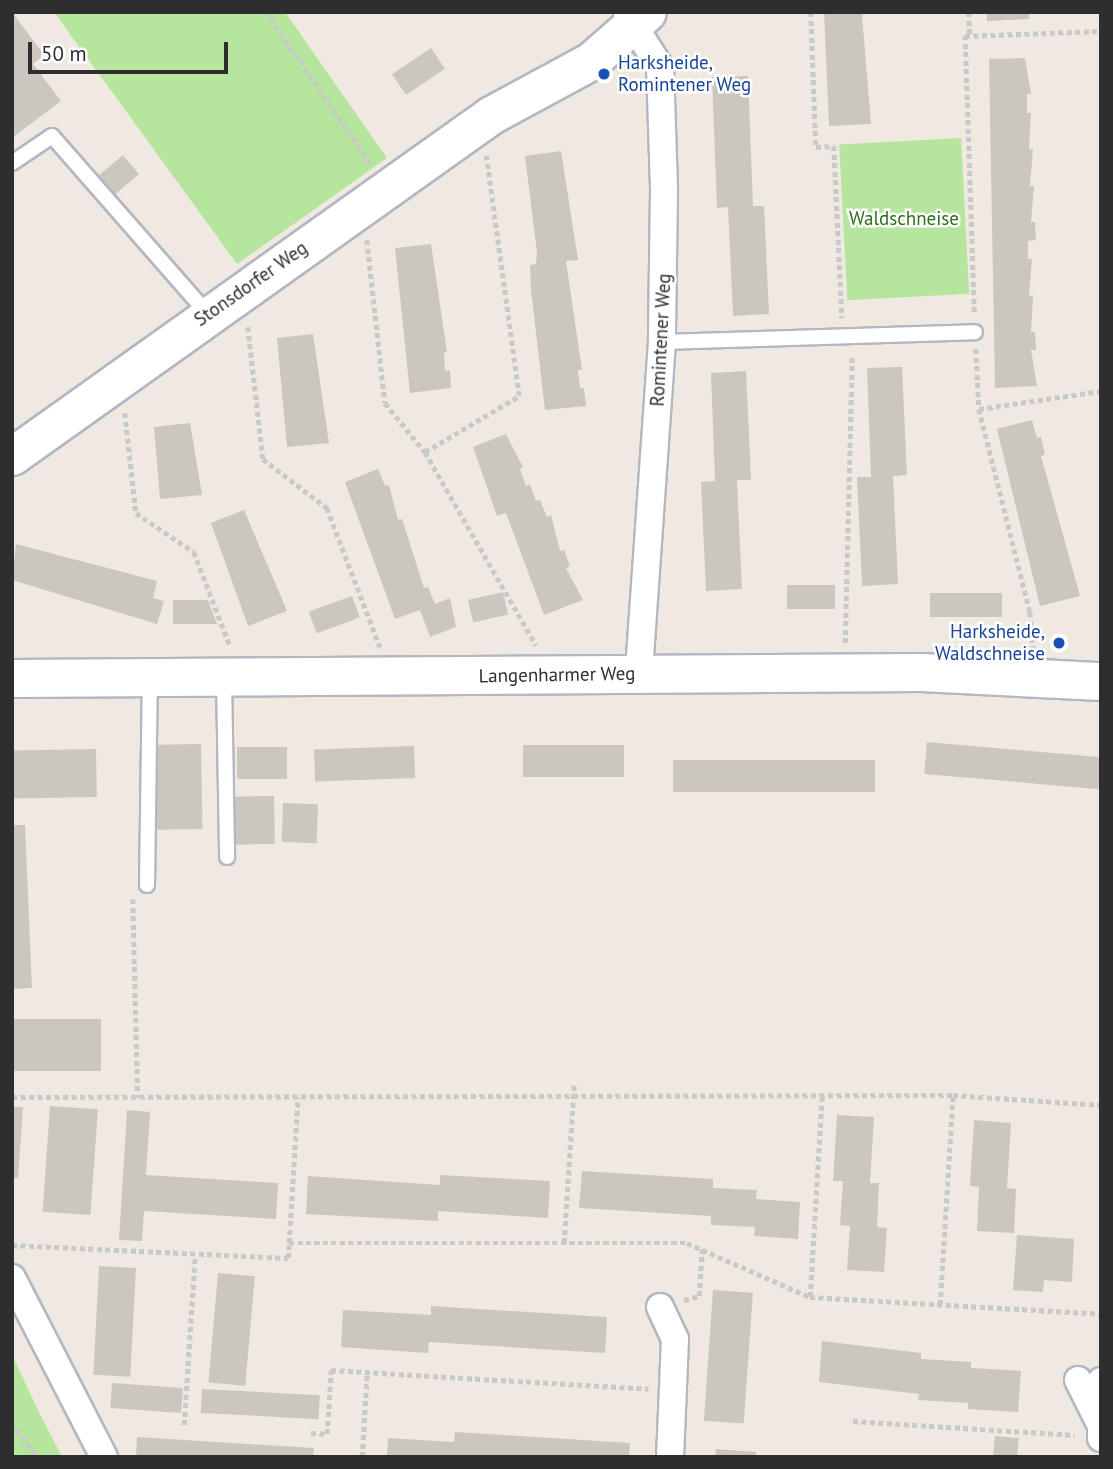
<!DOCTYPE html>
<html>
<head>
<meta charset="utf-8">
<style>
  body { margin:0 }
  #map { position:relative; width:1113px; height:1469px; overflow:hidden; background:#efe9e1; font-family:"PT Sans",sans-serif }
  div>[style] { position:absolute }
  .green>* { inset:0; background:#b6e59e; transform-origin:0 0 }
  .building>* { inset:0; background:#cbc7bf; transform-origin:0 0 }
  .path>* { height:4.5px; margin-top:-2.25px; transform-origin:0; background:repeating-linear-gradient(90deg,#c9c9c9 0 5px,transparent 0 8.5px) }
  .roads { filter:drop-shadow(2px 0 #b4b7c1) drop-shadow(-2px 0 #b4b7c1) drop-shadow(0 2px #b4b7c1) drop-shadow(0 -2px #b4b7c1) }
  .service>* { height:14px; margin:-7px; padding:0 7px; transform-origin:7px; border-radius:7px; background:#fff }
  .minor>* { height:26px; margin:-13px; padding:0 13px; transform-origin:13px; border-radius:13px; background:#fff }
  .secondary>* { height:37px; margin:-18.5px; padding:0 18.5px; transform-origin:18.5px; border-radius:18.5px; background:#fff }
  .dots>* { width:19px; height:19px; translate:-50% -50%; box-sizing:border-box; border:4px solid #fff; border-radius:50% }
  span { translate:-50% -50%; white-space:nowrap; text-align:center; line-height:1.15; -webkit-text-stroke:5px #fff; paint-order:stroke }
  .transit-label { font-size:19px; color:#164399 }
  .left { translate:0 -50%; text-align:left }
  .right { translate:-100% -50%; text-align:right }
  .park-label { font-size:19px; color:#2c6e1b }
  .street-label { font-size:19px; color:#2e2e2e }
  .frame { position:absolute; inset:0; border:14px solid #2e2e2e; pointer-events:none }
  .scale { position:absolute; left:28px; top:42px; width:200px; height:32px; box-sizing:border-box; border:4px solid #2e2e2e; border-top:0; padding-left:9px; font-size:21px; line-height:24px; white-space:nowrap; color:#2e2e2e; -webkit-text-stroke:5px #fff; paint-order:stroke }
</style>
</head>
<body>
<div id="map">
  <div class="green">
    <i style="clip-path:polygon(54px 12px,285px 12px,387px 158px,237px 264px)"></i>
    <i style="left:961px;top:138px;width:156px;height:122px;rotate:87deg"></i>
    <i style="clip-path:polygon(12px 1355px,39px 1412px,62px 1457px,12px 1457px)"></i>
  </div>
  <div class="building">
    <i style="clip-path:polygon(12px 12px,44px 55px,33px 64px,61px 101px,12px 138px)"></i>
    <i style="clip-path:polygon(824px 12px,868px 12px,862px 15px,871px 124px,829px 126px)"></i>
    <i style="clip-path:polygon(987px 12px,1029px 12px,1029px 19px,987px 21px)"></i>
    <i style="left:431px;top:48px;width:25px;height:47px;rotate:56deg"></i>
    <i style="clip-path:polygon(1025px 58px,1031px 94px,1027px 94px,1027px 113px,1031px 113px,1029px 149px,1033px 149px,1030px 186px,1034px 186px,1031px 222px,1035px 222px,1036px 240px,1028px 241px,1028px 259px,1032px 259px,1029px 296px,1033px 295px,1031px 332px,1035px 332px,1036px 350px,1031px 350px,1037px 386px,995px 388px,989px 59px)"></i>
    <i style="clip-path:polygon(748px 76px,753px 206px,764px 206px,769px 314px,733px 316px,728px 207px,717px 208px,712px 77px)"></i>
    <i style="clip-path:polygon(561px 151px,578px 260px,566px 261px,582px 370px,578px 370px,580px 388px,584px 388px,586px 406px,545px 410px,531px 290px,530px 265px,536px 264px,537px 252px,525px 156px)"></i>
    <i style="left:123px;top:155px;width:25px;height:31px;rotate:50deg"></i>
    <i style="clip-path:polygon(431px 244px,447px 352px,444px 353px,445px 371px,450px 370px,451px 388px,410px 393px,395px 248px)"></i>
    <i style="clip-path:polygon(313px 334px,329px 443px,287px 447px,277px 338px)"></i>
    <i style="clip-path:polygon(902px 367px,907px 475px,893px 476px,898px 584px,862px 586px,857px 477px,871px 477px,867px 368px)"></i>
    <i style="clip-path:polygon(746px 371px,751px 480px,737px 480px,742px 589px,706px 591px,701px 482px,715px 481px,711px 373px)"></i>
    <i style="clip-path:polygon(1032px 420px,1037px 438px,1041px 437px,1045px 455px,1041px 456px,1080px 596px,1040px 606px,997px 429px)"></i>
    <i style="clip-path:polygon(190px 423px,202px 495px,160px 499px,154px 427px)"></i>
    <i style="clip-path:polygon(506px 434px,523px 467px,520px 469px,526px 486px,530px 484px,536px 501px,540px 500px,547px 517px,551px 515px,560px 551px,564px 550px,570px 566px,566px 568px,583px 600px,544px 615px,506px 513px,497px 516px,473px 447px)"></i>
    <i style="clip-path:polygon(378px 469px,385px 486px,389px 485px,398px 520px,402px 519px,424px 588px,428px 587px,435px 604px,450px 598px,456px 627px,430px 637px,420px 610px,395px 619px,345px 482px)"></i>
    <i style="clip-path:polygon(244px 510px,287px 611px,248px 626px,211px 523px)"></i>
    <i style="clip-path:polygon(16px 544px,157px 581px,153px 598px,164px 601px,157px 624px,12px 580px)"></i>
    <i style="left:835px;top:585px;width:24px;height:48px;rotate:90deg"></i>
    <i style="left:503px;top:592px;width:23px;height:36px;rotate:77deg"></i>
    <i style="left:1002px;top:593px;width:24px;height:72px;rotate:90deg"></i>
    <i style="left:352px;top:596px;width:23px;height:46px;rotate:70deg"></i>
    <i style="clip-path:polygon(173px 600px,208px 600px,217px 624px,173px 624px)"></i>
    <i style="left:927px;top:742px;width:175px;height:32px;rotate:5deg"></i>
    <i style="left:201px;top:744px;width:85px;height:46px;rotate:89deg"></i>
    <i style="left:624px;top:745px;width:32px;height:101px;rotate:90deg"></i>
    <i style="left:414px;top:746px;width:32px;height:100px;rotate:88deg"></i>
    <i style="left:287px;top:747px;width:32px;height:50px;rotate:90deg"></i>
    <i style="left:96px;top:749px;width:48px;height:84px;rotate:89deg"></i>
    <i style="left:875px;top:760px;width:32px;height:202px;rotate:90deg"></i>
    <i style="left:274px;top:796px;width:48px;height:39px;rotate:89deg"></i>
    <i style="left:283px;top:803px;width:35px;height:39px;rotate:2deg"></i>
    <i style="clip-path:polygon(12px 825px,25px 825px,32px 988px,12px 989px)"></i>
    <i style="left:12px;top:1019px;width:89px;height:52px"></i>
    <i style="left:50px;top:1106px;width:48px;height:106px;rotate:4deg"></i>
    <i style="clip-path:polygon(12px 1107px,23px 1107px,18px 1178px,12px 1178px)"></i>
    <i style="clip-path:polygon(127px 1110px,150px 1112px,146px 1175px,278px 1183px,276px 1219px,144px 1211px,142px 1241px,119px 1240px)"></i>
    <i style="clip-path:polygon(837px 1115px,874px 1117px,870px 1183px,879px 1183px,877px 1227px,887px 1228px,884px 1272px,847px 1270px,850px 1226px,840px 1225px,843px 1181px,833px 1181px)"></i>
    <i style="clip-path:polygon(974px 1120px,1011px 1123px,1007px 1188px,1016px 1189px,1014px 1233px,977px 1231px,979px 1187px,970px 1186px)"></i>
    <i style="clip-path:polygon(582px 1171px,713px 1179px,713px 1188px,757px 1190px,756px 1199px,800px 1202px,798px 1239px,754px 1236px,755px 1227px,711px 1225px,711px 1216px,579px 1208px)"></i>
    <i style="clip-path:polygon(440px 1175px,550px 1181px,548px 1218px,438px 1211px,438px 1221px,306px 1214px,308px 1176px,440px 1185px)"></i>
    <i style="clip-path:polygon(1017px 1235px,1074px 1239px,1072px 1282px,1044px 1280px,1043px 1292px,1013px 1290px)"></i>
    <i style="left:99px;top:1266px;width:37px;height:109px;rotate:3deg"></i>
    <i style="left:218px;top:1273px;width:37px;height:110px;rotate:5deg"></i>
    <i style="left:713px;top:1290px;width:40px;height:131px;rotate:4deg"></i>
    <i style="clip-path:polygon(431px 1306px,607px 1317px,605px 1353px,429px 1342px,428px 1353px,341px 1347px,343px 1310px,431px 1315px)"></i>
    <i style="clip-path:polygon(822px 1341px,921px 1353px,921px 1359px,971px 1362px,971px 1368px,1021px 1371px,1018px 1412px,968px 1409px,968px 1403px,918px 1400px,919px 1394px,819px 1382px)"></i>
    <i style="left:112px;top:1383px;width:71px;height:25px;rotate:4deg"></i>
    <i style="left:202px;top:1389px;width:118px;height:24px;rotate:3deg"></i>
    <i style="clip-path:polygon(455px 1432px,630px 1443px,629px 1457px,387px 1457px,388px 1438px,454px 1442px)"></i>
    <i style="left:995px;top:1436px;width:24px;height:21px;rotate:5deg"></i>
    <i style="clip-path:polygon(137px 1437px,314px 1448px,313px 1457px,136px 1457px)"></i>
    <i style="clip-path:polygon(716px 1449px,756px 1452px,755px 1457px,715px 1457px)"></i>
  </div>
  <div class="path">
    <i style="left:266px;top:12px;width:185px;rotate:55.4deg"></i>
    <i style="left:811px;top:12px;width:135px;rotate:87.9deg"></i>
    <i style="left:816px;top:147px;width:18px;rotate:-3deg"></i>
    <i style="left:834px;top:146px;width:172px;rotate:87.3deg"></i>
    <i style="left:969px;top:12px;width:24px;rotate:88deg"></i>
    <i style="left:367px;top:240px;width:164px;rotate:83.7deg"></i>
    <i style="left:385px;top:403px;width:63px;rotate:50.8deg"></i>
    <i style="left:425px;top:452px;width:223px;rotate:60.1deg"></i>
    <i style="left:974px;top:312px;width:276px;rotate:-91.9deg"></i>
    <i style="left:965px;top:36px;width:136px;rotate:-2.1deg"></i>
    <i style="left:248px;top:327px;width:133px;rotate:83.5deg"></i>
    <i style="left:263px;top:459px;width:81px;rotate:37.4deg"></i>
    <i style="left:327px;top:508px;width:149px;rotate:69.1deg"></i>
    <i style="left:976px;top:349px;width:60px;rotate:87.1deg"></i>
    <i style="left:979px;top:409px;width:209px;rotate:75.9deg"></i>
    <i style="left:1030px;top:612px;width:37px;rotate:85deg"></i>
    <i style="left:979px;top:409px;width:123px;rotate:-8.4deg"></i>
    <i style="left:125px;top:413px;width:101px;rotate:83.7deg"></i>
    <i style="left:136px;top:513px;width:70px;rotate:33.9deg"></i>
    <i style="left:194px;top:552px;width:101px;rotate:69deg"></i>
    <i style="left:425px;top:452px;width:109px;rotate:-30.8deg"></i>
    <i style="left:519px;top:396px;width:243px;rotate:-97.8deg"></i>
    <i style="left:845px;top:643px;width:289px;rotate:-88.6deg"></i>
    <i style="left:133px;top:899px;width:199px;rotate:88.6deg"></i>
    <i style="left:12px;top:1097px;width:941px;rotate:-0.12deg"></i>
    <i style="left:953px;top:1095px;width:148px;rotate:3.9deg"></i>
    <i style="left:289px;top:1243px;width:146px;rotate:-86.5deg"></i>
    <i style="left:564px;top:1243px;width:159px;rotate:-86.4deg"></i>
    <i style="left:12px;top:1245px;width:276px;rotate:2.7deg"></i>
    <i style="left:288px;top:1258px;width:15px;rotate:-86deg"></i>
    <i style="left:289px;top:1243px;width:398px"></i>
    <i style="left:687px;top:1243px;width:134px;rotate:23.7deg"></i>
    <i style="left:810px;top:1297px;width:291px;rotate:3.3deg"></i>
    <i style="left:810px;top:1297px;width:202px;rotate:-86.6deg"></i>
    <i style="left:684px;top:1300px;width:16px;rotate:-15deg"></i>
    <i style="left:699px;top:1296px;width:47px;rotate:-86.3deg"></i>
    <i style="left:940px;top:1305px;width:210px;rotate:-86.5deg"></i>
    <i style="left:853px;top:1421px;width:222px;rotate:3.6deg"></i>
    <i style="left:12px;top:1423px;width:42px;rotate:53.7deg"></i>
    <i style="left:184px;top:1425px;width:168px;rotate:-86.3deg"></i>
    <i style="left:311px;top:1433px;width:16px;rotate:4deg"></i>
    <i style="left:327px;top:1434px;width:64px;rotate:-86.4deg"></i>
    <i style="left:331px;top:1370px;width:318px;rotate:3.4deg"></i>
    <i style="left:362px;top:1457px;width:85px;rotate:-86.6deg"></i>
  </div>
  <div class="roads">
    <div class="service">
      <i style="left:12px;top:163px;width:48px;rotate:-34deg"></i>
      <i style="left:52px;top:136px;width:237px;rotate:48.8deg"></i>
      <i style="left:662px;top:342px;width:313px;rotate:-1.8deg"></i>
      <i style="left:224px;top:678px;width:179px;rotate:89deg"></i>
      <i style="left:147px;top:885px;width:207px;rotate:-89.2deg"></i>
    </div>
    <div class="minor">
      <i style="left:627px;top:15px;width:62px;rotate:57.6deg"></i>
      <i style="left:660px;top:67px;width:123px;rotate:88.1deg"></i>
      <i style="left:664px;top:190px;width:152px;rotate:90.8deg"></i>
      <i style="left:662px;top:342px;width:333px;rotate:94deg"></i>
      <i style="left:12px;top:1278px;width:201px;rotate:62.8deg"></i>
      <i style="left:660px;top:1307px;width:35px;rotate:65deg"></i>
      <i style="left:675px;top:1339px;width:118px;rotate:92.4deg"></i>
      <i style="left:1078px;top:1380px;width:45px;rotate:63.4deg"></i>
      <i style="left:1101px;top:1381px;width:57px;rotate:90deg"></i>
    </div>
    <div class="secondary">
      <i style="left:12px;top:456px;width:588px;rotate:-35.45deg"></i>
      <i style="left:491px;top:115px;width:114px;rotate:-28.4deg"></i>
      <i style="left:591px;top:61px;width:74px;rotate:-41.2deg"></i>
      <i style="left:12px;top:678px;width:909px;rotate:-0.38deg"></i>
      <i style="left:921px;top:672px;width:180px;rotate:2.9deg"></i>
    </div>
  </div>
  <div class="dots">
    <i style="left:604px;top:74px;background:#1a4fb4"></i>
    <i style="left:1059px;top:643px;background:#1a4fb4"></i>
  </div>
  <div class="transit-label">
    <span class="left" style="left:618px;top:74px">Harksheide,<br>Romintener Weg</span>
    <span class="right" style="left:1045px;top:643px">Harksheide,<br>Waldschneise</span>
  </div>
  <div class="park-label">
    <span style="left:904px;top:219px">Waldschneise</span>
  </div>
  <div class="street-label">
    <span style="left:251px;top:284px;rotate:-35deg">Stonsdorfer Weg</span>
    <span style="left:661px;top:340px;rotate:-87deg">Romintener Weg</span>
    <span style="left:557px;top:675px;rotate:-1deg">Langenharmer Weg</span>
  </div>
  <div class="frame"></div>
  <div class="scale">50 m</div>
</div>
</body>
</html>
